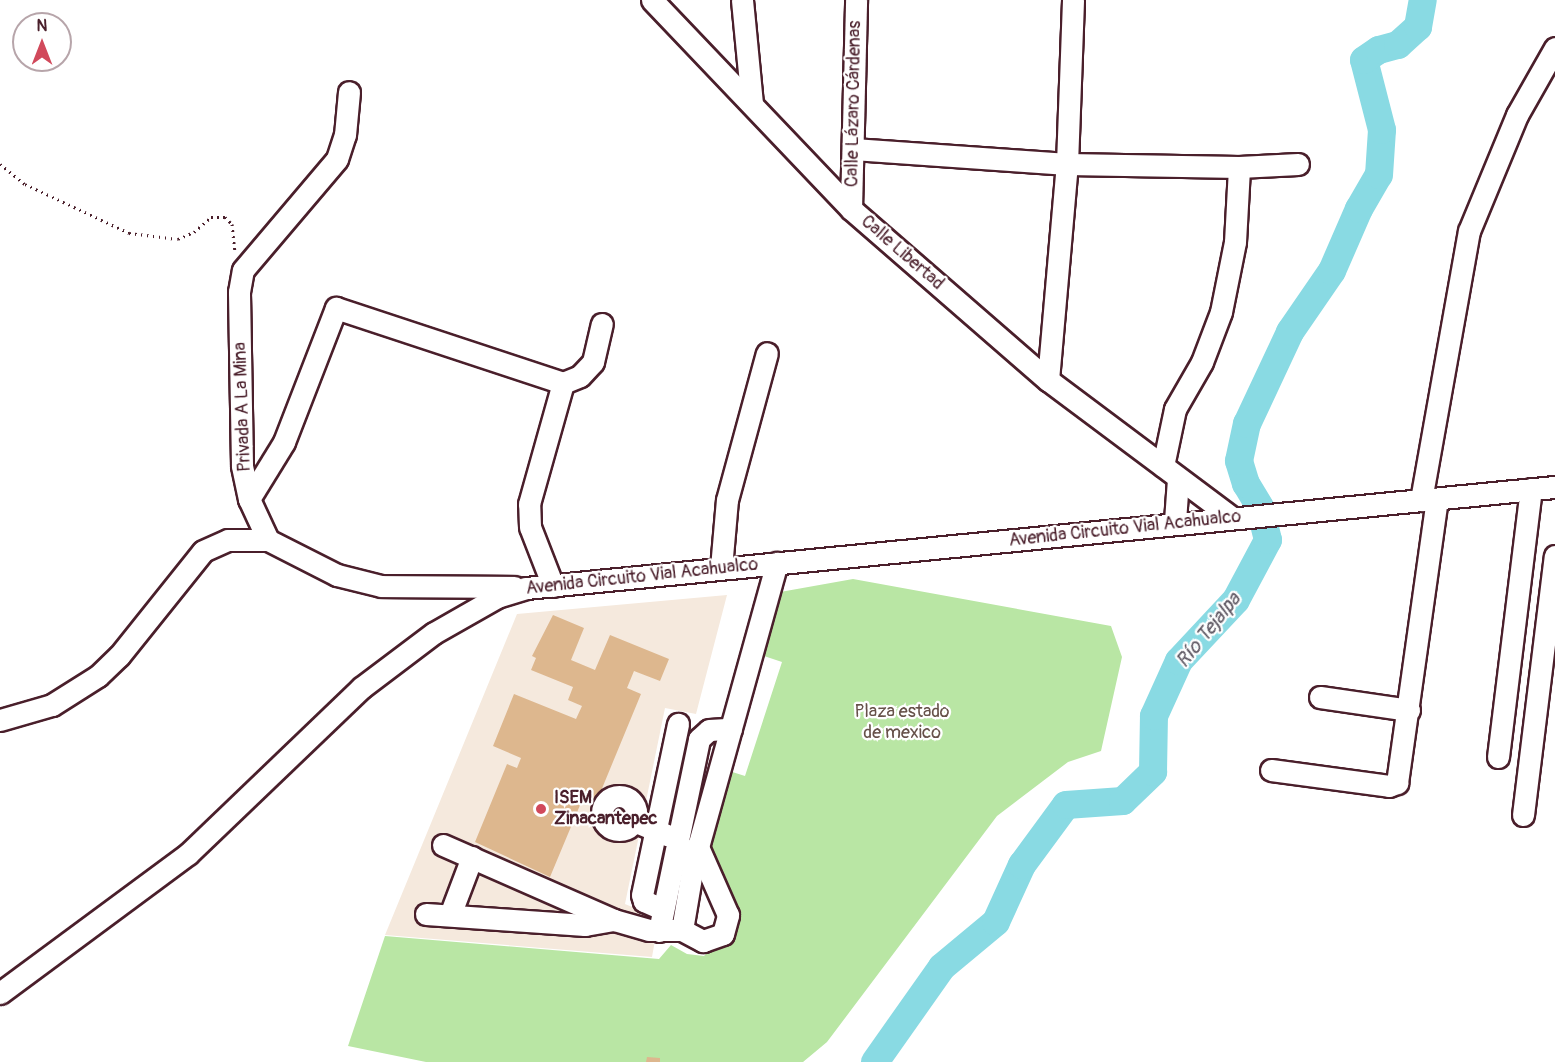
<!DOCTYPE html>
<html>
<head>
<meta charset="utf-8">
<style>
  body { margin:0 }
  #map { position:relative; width:1555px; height:1062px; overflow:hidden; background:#fff; font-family:Pangolin,sans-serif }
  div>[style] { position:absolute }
  .built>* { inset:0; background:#f5e9dd }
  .green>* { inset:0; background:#b9e6a4 }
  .river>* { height:28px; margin:-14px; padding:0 14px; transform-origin:14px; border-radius:14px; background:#89dae3 }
  .building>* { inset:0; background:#ddb78e }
  .path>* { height:3px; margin-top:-1.5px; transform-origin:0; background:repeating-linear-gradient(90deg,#4a1f2b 0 1.5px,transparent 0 6px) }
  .roads { filter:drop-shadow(2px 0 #4a1f2b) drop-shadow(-2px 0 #4a1f2b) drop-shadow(0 2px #4a1f2b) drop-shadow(0 -2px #4a1f2b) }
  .minor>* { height:21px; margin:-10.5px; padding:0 10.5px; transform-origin:10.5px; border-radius:10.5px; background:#fff }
  .minor>.ring { margin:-10.5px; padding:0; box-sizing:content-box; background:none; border:21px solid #fff; border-radius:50% }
  .dots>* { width:16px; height:16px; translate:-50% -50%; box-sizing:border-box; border:3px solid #fff; border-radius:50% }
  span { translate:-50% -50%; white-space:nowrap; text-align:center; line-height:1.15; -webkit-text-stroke:4.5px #fff; paint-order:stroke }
  .street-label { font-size:18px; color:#4a1f2b }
  .park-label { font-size:18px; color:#665149 }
  .poi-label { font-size:18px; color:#4a1f2b; font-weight:700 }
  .left { translate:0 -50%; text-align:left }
  .water-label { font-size:20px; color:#5d5762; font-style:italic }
  .north { position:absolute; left:12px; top:12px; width:60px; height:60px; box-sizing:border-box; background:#fff; border:2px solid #b7a5aa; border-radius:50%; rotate:0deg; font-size:16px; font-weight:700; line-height:24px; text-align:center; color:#4a1f2b }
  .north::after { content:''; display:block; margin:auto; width:21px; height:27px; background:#d1495b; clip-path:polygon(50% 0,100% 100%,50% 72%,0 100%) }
</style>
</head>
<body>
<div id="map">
  <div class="built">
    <i style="clip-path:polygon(727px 595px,696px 714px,665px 708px,625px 904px,659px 918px,652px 957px,385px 935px,517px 614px)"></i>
  </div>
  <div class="green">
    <i style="clip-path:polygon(853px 579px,1111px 626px,1122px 657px,1101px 751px,1068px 762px,997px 816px,827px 1042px,803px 1062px,426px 1062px,348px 1046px,385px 936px,659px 959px,671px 945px,687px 954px,704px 956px,736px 923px,710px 856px,710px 840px,726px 770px,745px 776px,782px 662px,764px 656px,769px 594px)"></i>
  </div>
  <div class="river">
    <i style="left:875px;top:1062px;width:116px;rotate:-54.8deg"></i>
    <i style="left:942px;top:967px;width:70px;rotate:-39.8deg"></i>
    <i style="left:996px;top:922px;width:63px;rotate:-65.5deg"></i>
    <i style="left:1022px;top:865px;width:74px;rotate:-53.7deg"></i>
    <i style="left:1066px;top:805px;width:57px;rotate:-4deg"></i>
    <i style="left:1123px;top:801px;width:42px;rotate:-44deg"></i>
    <i style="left:1153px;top:772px;width:56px;rotate:-89deg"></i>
    <i style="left:1154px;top:716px;width:60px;rotate:-65.6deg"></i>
    <i style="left:1179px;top:661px;width:83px;rotate:-46.9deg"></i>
    <i style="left:1236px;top:600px;width:68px;rotate:-61.9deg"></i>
    <i style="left:1268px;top:540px;width:34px;rotate:-104deg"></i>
    <i style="left:1260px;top:507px;width:27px;rotate:-121deg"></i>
    <i style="left:1246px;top:484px;width:24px;rotate:-107deg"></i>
    <i style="left:1239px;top:461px;width:38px;rotate:-78deg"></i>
    <i style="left:1247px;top:424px;width:102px;rotate:-64.9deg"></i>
    <i style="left:1290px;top:332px;width:74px;rotate:-55.5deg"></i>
    <i style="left:1332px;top:271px;width:68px;rotate:-66.5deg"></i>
    <i style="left:1359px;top:209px;width:39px;rotate:-60deg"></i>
    <i style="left:1379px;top:175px;width:45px;rotate:-86.2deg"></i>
    <i style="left:1382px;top:130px;width:72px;rotate:-104.4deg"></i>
    <i style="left:1364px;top:60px;width:18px;rotate:-34deg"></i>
    <i style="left:1379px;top:50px;width:20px;rotate:-15deg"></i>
    <i style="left:1398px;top:45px;width:27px;rotate:-42deg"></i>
    <i style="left:1418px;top:27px;width:27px;rotate:-80deg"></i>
  </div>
  <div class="building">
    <i style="clip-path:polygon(553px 615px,584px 628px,571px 660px,595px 670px,610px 635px,669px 659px,660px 681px,634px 671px,627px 688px,641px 694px,596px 803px,583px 798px,550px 877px,475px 842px,507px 764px,517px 768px,521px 758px,493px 746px,514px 694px,576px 719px,582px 706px,568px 700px,573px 687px,531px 670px,536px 658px,532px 656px)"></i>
    <i style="clip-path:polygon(647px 1057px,660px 1058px,660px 1062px,646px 1062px)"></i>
  </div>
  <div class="path">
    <i style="left:0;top:164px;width:32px;rotate:39deg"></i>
    <i style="left:25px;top:184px;width:115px;rotate:25.2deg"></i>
    <i style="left:129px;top:233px;width:49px;rotate:7deg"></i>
    <i style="left:178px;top:239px;width:17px;rotate:-24deg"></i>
    <i style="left:194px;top:232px;width:23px;rotate:-41deg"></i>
    <i style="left:211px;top:217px;width:14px"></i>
    <i style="left:225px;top:217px;width:10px;rotate:45deg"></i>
    <i style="left:232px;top:224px;width:27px;rotate:84deg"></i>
  </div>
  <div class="roads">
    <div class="minor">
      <i style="left:652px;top:0;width:289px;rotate:46.4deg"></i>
      <i style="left:851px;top:209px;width:261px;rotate:41deg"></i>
      <i style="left:1048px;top:380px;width:229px;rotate:36.8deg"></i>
      <i style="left:742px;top:0;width:104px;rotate:84.5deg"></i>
      <i style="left:853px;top:149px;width:215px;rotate:4deg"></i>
      <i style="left:1067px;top:164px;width:172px;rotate:1deg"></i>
      <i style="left:1239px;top:167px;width:59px;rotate:-2.9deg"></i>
      <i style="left:851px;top:209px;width:209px;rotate:-88.6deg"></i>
      <i style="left:1048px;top:380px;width:217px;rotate:-85deg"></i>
      <i style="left:1067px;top:164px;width:164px;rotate:-87.9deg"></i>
      <i style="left:1163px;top:466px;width:58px;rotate:-78.1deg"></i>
      <i style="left:1175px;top:409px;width:54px;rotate:-60.1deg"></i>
      <i style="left:1202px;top:362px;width:53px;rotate:-69.2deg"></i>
      <i style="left:1221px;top:312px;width:71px;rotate:-78.7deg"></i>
      <i style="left:1235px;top:242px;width:75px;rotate:-86.9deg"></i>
      <i style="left:249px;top:499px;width:67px;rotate:-58.4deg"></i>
      <i style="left:284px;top:442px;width:144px;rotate:-68.8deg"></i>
      <i style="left:336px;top:308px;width:239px;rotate:18.3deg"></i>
      <i style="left:1421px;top:500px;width:273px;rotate:-79.9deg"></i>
      <i style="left:1469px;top:231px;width:126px;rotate:-67.5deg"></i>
      <i style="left:1517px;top:115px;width:77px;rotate:-60.4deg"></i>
      <i style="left:1175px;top:521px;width:42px;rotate:-85.9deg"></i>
      <i style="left:268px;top:540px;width:45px;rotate:-114.9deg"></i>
      <i style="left:249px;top:499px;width:35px;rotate:-102deg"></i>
      <i style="left:242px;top:465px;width:173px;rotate:-91deg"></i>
      <i style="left:239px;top:292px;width:22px;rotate:-80deg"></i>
      <i style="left:243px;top:270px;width:145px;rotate:-49.7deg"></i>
      <i style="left:337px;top:159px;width:25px;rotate:-72deg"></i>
      <i style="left:345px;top:135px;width:43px;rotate:-84.7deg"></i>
      <i style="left:721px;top:568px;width:68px;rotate:-85deg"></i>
      <i style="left:727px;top:500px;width:152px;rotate:-74.8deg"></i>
      <i style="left:553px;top:586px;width:63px;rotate:-111.3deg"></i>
      <i style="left:530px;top:527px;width:23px;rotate:-92deg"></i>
      <i style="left:529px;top:504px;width:126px;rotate:-74.3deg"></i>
      <i style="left:563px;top:383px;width:18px;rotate:-22deg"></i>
      <i style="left:580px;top:376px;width:19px;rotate:-47deg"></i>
      <i style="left:593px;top:362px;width:39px;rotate:-77deg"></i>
      <i style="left:1320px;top:697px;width:90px;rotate:8.3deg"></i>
      <i style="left:0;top:720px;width:54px;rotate:-16.1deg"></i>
      <i style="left:52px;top:705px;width:54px;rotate:-32.2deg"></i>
      <i style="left:98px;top:676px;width:29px;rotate:-44deg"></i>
      <i style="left:119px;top:656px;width:134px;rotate:-51.3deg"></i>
      <i style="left:203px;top:551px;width:27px;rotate:-24deg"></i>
      <i style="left:228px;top:540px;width:40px"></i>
      <i style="left:268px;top:540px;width:77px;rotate:26.9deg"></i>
      <i style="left:337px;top:575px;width:45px;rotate:14deg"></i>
      <i style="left:381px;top:586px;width:133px;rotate:0.4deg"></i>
      <i style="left:1498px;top:757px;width:270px;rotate:-83deg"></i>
      <i style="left:1271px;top:770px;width:119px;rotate:7.7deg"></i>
      <i style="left:1389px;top:786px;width:9px;rotate:-21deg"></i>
      <i style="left:1397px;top:783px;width:287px;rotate:-82deg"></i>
      <i class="ring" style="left:602px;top:796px;width:13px;height:13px"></i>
      <i style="left:1523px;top:815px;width:261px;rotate:-83deg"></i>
      <i style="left:634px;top:821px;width:36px;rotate:23deg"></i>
      <i style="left:443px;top:845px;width:187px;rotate:23.7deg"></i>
      <i style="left:614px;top:920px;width:36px;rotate:16deg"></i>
      <i style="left:649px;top:930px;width:33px"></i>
      <i style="left:682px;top:930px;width:24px;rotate:28deg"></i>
      <i style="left:703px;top:941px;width:21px;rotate:-19deg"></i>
      <i style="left:723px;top:934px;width:20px;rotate:-75deg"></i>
      <i style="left:728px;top:915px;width:74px;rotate:-113.8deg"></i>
      <i style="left:698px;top:847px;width:295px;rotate:-74.5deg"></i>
      <i style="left:662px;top:909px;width:20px;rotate:-156deg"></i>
      <i style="left:644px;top:901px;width:6px;rotate:-108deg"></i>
      <i style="left:642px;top:895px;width:175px;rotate:-78.1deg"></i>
      <i style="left:426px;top:914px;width:159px;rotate:4deg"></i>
      <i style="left:585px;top:925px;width:29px;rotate:-10deg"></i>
      <i style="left:450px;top:915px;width:62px;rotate:-69.2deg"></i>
      <i style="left:682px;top:930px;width:84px;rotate:-80.4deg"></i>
      <i style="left:659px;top:931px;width:196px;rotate:-78.2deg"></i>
      <i style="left:699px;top:739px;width:13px;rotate:-42deg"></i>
      <i style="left:709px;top:730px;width:22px;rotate:-3deg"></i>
      <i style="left:0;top:993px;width:234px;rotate:-36.5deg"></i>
      <i style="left:188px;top:854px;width:240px;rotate:-43.8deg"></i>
      <i style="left:361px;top:688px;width:91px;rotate:-37deg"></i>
      <i style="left:434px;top:633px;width:73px;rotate:-29.7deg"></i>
      <i style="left:497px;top:597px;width:30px;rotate:-17deg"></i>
      <i style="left:526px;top:588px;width:1034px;rotate:-5.61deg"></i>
    </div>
  </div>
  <div class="dots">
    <i style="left:541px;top:809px;background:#d1495b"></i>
  </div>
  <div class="street-label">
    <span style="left:854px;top:104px;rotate:-89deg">Calle Lázaro Cárdenas</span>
    <span style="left:902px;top:253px;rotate:41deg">Calle Libertad</span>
    <span style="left:243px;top:407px;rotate:-92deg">Privada A La Mina</span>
    <span style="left:1125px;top:529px;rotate:-6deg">Avenida Circuito Vial Acahualco</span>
    <span style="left:642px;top:577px;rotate:-6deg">Avenida Circuito Vial Acahualco</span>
  </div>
  <div class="park-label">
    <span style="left:902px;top:723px">Plaza estado<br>de mexico</span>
  </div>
  <div class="poi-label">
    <span class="left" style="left:554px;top:809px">ISEM<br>Zinacantepec</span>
  </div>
  <div class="water-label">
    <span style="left:1208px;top:630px;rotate:-51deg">Río Tejalpa</span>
  </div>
  <div class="north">N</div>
</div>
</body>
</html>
